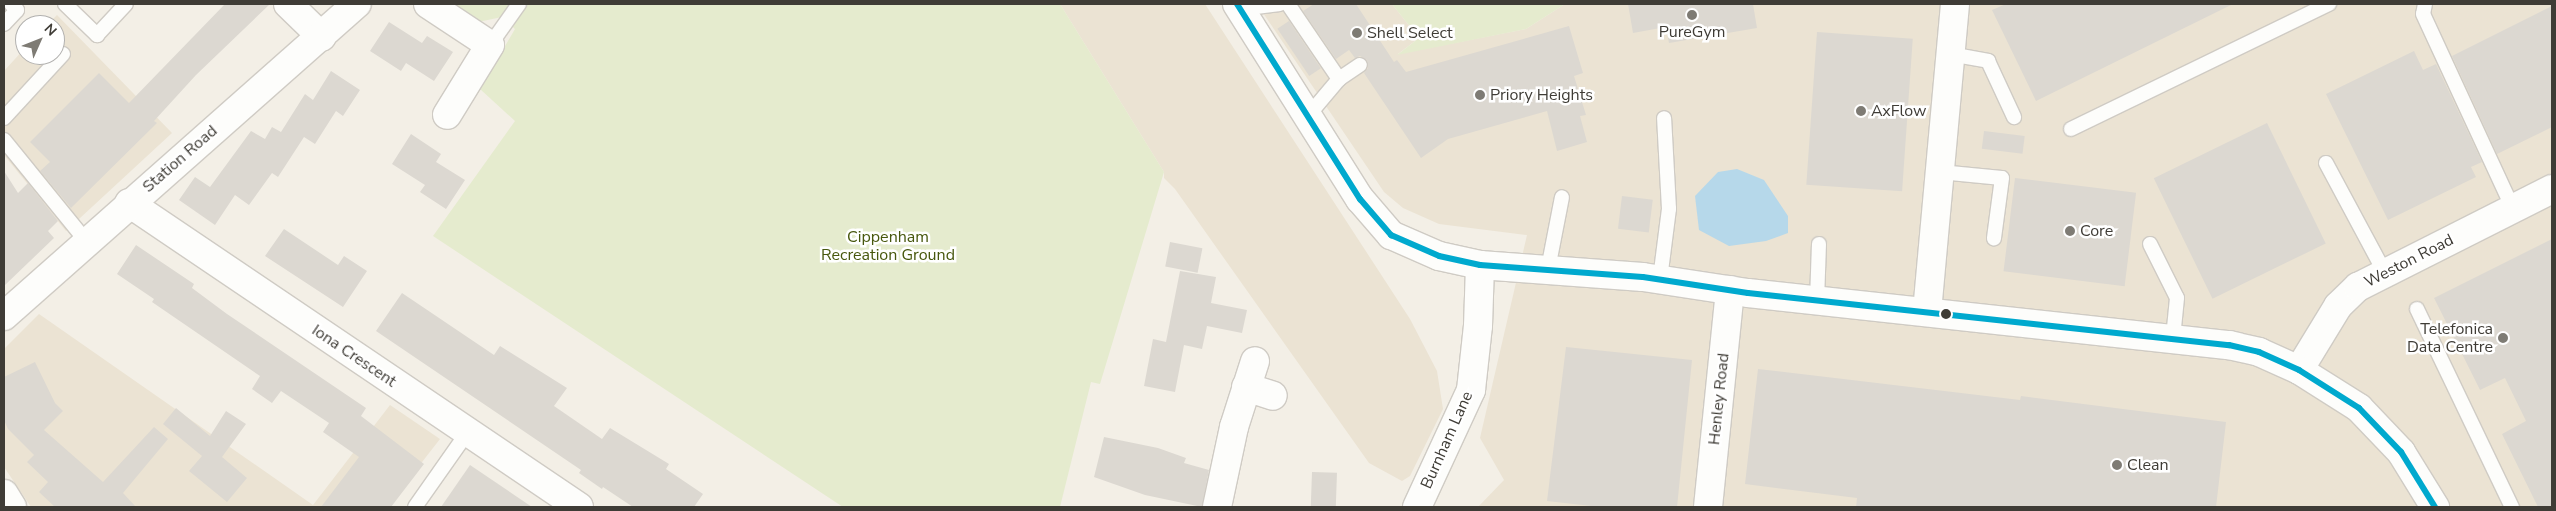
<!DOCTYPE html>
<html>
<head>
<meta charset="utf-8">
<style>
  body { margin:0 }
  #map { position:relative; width:2556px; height:511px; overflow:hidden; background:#f3efe6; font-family:"Nunito Sans",sans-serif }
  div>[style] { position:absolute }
  .built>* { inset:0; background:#ebe3d3 }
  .green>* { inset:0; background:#e5ebce }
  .water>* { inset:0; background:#b6d8ea }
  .building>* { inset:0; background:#dcd8d1; transform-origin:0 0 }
  .roads { filter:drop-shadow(1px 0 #cfcbc4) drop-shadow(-1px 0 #cfcbc4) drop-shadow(0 1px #cfcbc4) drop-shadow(0 -1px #cfcbc4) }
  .service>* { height:14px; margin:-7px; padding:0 7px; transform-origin:7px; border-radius:7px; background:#fdfdfb }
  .minor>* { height:28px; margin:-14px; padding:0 14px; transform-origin:14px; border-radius:14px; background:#fdfdfb }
  .tertiary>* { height:28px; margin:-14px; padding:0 14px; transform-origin:14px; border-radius:14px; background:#fdfdfb }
  .primary>* { height:28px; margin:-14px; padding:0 14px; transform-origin:14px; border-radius:14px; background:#fdfdfb }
  .bus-1>* { height:6px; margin:-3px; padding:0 3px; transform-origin:3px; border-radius:3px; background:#00a9ce }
  .dots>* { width:14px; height:14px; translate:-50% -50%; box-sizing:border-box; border:2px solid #fff; border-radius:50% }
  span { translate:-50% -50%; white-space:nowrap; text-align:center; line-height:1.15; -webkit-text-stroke:5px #fff; paint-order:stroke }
  .poi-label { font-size:16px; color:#3f3c36 }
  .left { translate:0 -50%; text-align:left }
  .right { translate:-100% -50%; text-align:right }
  .street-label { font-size:16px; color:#3f3c36 }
  .park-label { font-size:16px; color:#47570d }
  .frame { position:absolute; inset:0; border:5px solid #3f3c36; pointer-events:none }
  .north { position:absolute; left:15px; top:15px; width:50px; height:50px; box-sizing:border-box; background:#fff; border:1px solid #b2b1af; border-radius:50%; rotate:46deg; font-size:14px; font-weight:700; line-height:20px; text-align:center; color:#3f3c36 }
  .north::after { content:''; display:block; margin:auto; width:18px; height:22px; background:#7e7b74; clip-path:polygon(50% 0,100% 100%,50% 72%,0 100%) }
</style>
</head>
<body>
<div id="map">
  <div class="built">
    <i style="clip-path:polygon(1060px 4px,1205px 4px,1410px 319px,1437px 371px,1443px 409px,1410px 476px,1402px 481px,1369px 463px,1175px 189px,1164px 178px,1164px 172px)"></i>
    <i style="clip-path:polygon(1257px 4px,1392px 4px,1419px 38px,1398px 54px,1526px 29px,1565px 4px,2552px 4px,2552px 507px,1478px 507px,1504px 480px,1480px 438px,1527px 235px,1439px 224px,1403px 208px,1384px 192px)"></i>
    <i style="clip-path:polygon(57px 15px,172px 133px,66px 231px,4px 155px,4px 71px,25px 48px,25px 55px,55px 55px,55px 25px,47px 25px)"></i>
    <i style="clip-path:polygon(39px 314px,313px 505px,390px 405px,440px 439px,387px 507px,31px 507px,4px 467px,4px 349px)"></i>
  </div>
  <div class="green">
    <i style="clip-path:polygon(451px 4px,1060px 4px,1164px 172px,1100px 384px,1091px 382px,1060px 507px,843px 507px,433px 236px,515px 121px,480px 89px,515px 29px,502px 17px,478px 22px)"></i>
    <i style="clip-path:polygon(1392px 4px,1565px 4px,1526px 29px,1397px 55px,1419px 38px)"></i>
  </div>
  <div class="water">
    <i style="clip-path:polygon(1737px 169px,1764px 180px,1788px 216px,1788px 233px,1766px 241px,1729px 246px,1699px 230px,1695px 196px,1718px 172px)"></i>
  </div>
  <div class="building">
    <i style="clip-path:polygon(225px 4px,270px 4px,196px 75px,154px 121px,157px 123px,71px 208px,40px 171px,50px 162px,30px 142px,99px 73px,129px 103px)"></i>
    <i style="clip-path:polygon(1314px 4px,1356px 4px,1394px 62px,1397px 60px,1406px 72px,1569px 26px,1583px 73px,1574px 76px,1586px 115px,1580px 116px,1587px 142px,1557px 151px,1547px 111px,1448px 139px,1421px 158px,1364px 73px,1368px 68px,1367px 60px,1360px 56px,1355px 58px,1349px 50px,1336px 59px,1303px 11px)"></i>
    <i style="clip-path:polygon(1628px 4px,1753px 4px,1757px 28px,1669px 43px,1666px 27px,1633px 33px)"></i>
    <i style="clip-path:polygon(2006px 4px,2233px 4px,2036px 101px,1992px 10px)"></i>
    <i style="clip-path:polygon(2552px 6px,2552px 127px,2497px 154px,2452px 56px)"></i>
    <i style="left:1289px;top:21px;width:57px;height:14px;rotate:56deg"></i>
    <i style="clip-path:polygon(389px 22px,422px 43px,427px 36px,453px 52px,434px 81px,406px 63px,401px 71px,370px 51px)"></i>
    <i style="left:1817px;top:32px;width:96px;height:153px;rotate:4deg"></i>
    <i style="clip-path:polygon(2414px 51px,2423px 70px,2436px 64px,2482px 162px,2471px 167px,2476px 177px,2388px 220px,2326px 94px)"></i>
    <i style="clip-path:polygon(331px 71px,360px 90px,343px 116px,336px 111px,315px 144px,304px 137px,278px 177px,272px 173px,249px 205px,235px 195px,215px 225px,179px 200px,195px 177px,210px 187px,251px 131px,265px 139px,272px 127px,281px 132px,305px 94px,313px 100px)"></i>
    <i style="left:2267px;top:123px;width:134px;height:126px;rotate:64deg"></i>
    <i style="left:1984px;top:131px;width:41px;height:18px;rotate:7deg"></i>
    <i style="clip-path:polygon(411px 134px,441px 154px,436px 162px,465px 180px,446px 209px,420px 192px,425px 185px,392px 164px)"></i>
    <i style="clip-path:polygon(4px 171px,18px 193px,28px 183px,58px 221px,48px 231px,54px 238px,4px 286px)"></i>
    <i style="left:2015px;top:178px;width:122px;height:94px;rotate:7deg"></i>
    <i style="left:1622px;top:196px;width:31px;height:33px;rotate:7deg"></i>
    <i style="clip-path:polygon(284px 229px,338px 265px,344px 256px,367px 271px,343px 307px,265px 256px)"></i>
    <i style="clip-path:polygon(2552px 239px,2552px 507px,2538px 507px,2502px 434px,2526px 421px,2505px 378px,2480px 390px,2434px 298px)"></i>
    <i style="left:1170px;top:242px;width:33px;height:25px;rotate:11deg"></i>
    <i style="clip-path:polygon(136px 245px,194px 284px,192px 288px,227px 314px,366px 408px,361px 416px,424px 464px,391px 507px,321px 507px,359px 457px,323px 432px,329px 423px,281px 391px,272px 403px,252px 389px,260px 376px,152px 302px,154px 299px,117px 274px)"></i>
    <i style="clip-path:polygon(1180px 271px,1216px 277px,1211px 303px,1247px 310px,1242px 333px,1207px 326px,1202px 349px,1184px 345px,1175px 392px,1144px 386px,1153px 339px,1166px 342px)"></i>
    <i style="clip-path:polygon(402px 293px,494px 355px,500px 346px,567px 388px,554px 406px,602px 439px,610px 428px,669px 464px,666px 469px,703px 494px,694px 507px,633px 507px,603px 487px,602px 489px,579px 473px,581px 470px,376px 331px)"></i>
    <i style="clip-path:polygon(1566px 347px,1692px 360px,1677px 507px,1600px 507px,1547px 501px)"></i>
    <i style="clip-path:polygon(35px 362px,55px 403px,63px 411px,44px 430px,103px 482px,154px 427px,168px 439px,123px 493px,136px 507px,55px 507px,39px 492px,48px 482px,27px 462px,34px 455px,8px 429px,4px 420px,4px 377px)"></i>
    <i style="clip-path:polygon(1758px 369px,2020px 400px,2021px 396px,2226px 422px,2216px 507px,1856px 507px,1857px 498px,1745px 484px)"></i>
    <i style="clip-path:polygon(176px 408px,210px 436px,226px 411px,246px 424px,222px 457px,247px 478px,227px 502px,189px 471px,202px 456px,163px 424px)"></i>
    <i style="clip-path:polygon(1104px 437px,1158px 448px,1186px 458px,1184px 463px,1209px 470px,1202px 507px,1145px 495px,1094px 477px)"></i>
    <i style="clip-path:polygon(470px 465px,532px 507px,441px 507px)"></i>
    <i style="left:1312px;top:472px;width:25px;height:35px;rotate:2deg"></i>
  </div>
  <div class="roads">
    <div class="service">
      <i style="left:65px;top:4px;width:45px;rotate:44.1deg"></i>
      <i style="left:97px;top:35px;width:42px;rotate:-46.9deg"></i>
      <i style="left:1288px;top:4px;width:91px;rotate:55.8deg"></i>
      <i style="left:1339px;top:79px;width:50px;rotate:130.1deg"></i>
      <i style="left:2425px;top:4px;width:10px;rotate:101deg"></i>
      <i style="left:2423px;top:14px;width:215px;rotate:65.2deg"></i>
      <i style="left:1240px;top:9px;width:40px;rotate:-7.1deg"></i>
      <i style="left:4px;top:24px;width:19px;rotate:-47deg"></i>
      <i style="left:17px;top:10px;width:8px;rotate:-135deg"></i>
      <i style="left:490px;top:45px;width:50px;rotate:-54.7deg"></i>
      <i style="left:1950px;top:54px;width:39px;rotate:10deg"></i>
      <i style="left:1988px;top:61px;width:62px;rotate:65.1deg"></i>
      <i style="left:1339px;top:79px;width:25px;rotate:-34deg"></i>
      <i style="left:4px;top:118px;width:87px;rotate:-47.3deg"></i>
      <i style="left:2071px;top:129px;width:287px;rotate:-25.9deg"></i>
      <i style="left:4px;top:140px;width:130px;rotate:50.9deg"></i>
      <i style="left:2326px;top:163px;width:125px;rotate:61.8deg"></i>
      <i style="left:1940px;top:172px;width:62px;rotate:5.5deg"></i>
      <i style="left:2002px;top:178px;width:61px;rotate:97.6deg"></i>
      <i style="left:2150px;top:244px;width:60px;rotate:63.4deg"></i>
      <i style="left:2177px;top:298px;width:40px;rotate:95.7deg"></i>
      <i style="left:1548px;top:269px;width:73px;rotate:-79deg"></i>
      <i style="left:1660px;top:279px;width:71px;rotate:-82.7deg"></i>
      <i style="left:1669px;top:209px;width:91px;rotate:-93.1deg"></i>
      <i style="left:1817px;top:301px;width:57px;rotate:-88deg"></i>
      <i style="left:2417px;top:309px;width:220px;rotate:64.4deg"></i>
      <i style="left:415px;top:507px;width:90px;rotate:-54.9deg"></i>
    </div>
    <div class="minor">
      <i style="left:288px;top:4px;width:47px;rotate:44.1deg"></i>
      <i style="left:428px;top:4px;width:74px;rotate:33.5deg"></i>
      <i style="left:490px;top:45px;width:82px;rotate:121.6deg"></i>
      <i style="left:129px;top:203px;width:543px;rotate:34.04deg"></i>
      <i style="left:1927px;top:312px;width:309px;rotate:-84.8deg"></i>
      <i style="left:2299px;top:370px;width:75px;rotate:-58.6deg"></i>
      <i style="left:2338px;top:306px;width:28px;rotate:-44deg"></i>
      <i style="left:2358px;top:287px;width:217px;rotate:-26.8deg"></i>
      <i style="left:1246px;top:387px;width:28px;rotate:18deg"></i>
      <i style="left:1217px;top:507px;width:82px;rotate:-78deg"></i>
      <i style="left:1234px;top:427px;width:69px;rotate:-72.3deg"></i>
      <i style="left:1417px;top:507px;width:129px;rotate:-65.2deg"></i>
      <i style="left:1471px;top:390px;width:64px;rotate:-83.8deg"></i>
      <i style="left:1478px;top:326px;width:61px;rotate:-88.1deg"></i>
      <i style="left:1708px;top:507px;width:218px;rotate:-84.2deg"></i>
    </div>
    <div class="tertiary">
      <i style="left:1237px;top:4px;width:231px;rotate:57.8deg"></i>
      <i style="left:1360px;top:199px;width:48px;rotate:49.3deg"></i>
      <i style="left:1391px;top:235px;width:52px;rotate:23.6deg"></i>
      <i style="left:1439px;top:256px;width:42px;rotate:12.4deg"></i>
      <i style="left:1480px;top:265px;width:163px;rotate:4.2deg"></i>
      <i style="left:1643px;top:277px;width:106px;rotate:8.7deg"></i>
      <i style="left:1748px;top:293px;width:484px;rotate:6.2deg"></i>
      <i style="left:2229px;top:345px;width:31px;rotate:13deg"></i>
      <i style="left:2259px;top:352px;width:44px;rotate:24.2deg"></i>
      <i style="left:2299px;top:370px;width:71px;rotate:32.3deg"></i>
      <i style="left:2359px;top:408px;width:61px;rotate:46.3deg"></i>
      <i style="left:2401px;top:452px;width:65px;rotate:58.3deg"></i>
      <i style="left:4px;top:316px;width:471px;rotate:-41.5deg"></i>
    </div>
    <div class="primary">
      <i style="left:4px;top:494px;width:15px;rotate:58deg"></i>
    </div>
  </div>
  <div class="bus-1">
    <i style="left:1237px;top:4px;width:231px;rotate:57.8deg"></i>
    <i style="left:1360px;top:199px;width:48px;rotate:49.3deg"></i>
    <i style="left:1391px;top:235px;width:52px;rotate:23.6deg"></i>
    <i style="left:1439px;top:256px;width:42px;rotate:12.4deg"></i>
    <i style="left:1480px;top:265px;width:163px;rotate:4.2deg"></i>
    <i style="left:1643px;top:277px;width:106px;rotate:8.7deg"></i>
    <i style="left:1748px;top:293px;width:484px;rotate:6.2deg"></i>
    <i style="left:2229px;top:345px;width:31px;rotate:13deg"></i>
    <i style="left:2259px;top:352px;width:44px;rotate:24.2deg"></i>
    <i style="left:2299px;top:370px;width:71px;rotate:32.3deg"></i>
    <i style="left:2359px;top:408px;width:61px;rotate:46.3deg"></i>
    <i style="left:2401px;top:452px;width:65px;rotate:58.3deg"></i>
  </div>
  <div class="dots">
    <i style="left:1692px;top:15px;background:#7e7b74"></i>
    <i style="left:1357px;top:33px;background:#7e7b74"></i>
    <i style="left:1480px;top:95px;background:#7e7b74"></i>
    <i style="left:1861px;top:111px;background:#7e7b74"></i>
    <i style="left:2070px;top:231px;background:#7e7b74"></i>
    <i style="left:1946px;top:314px;background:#3f3c36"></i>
    <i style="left:2503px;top:338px;background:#7e7b74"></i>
    <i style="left:2117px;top:465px;background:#7e7b74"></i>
  </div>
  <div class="poi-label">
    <span style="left:1692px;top:32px">PureGym</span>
    <span class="left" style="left:1367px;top:33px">Shell Select</span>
    <span class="left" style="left:1490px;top:95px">Priory Heights</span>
    <span class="left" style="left:1871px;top:111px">AxFlow</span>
    <span class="left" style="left:2080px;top:231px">Core</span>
    <span class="right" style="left:2493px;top:338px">Telefonica<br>Data Centre</span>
    <span class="left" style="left:2127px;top:465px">Clean</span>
  </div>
  <div class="street-label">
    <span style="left:180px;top:159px;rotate:-41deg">Station Road</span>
    <span style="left:2409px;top:261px;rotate:-27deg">Weston Road</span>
    <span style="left:354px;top:356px;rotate:34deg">Iona Crescent</span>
    <span style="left:1719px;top:399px;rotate:-84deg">Henley Road</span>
    <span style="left:1447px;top:440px;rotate:-66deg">Burnham Lane</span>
  </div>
  <div class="park-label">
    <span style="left:888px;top:246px">Cippenham<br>Recreation Ground</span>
  </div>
  <div class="frame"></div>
  <div class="north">N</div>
</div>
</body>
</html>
